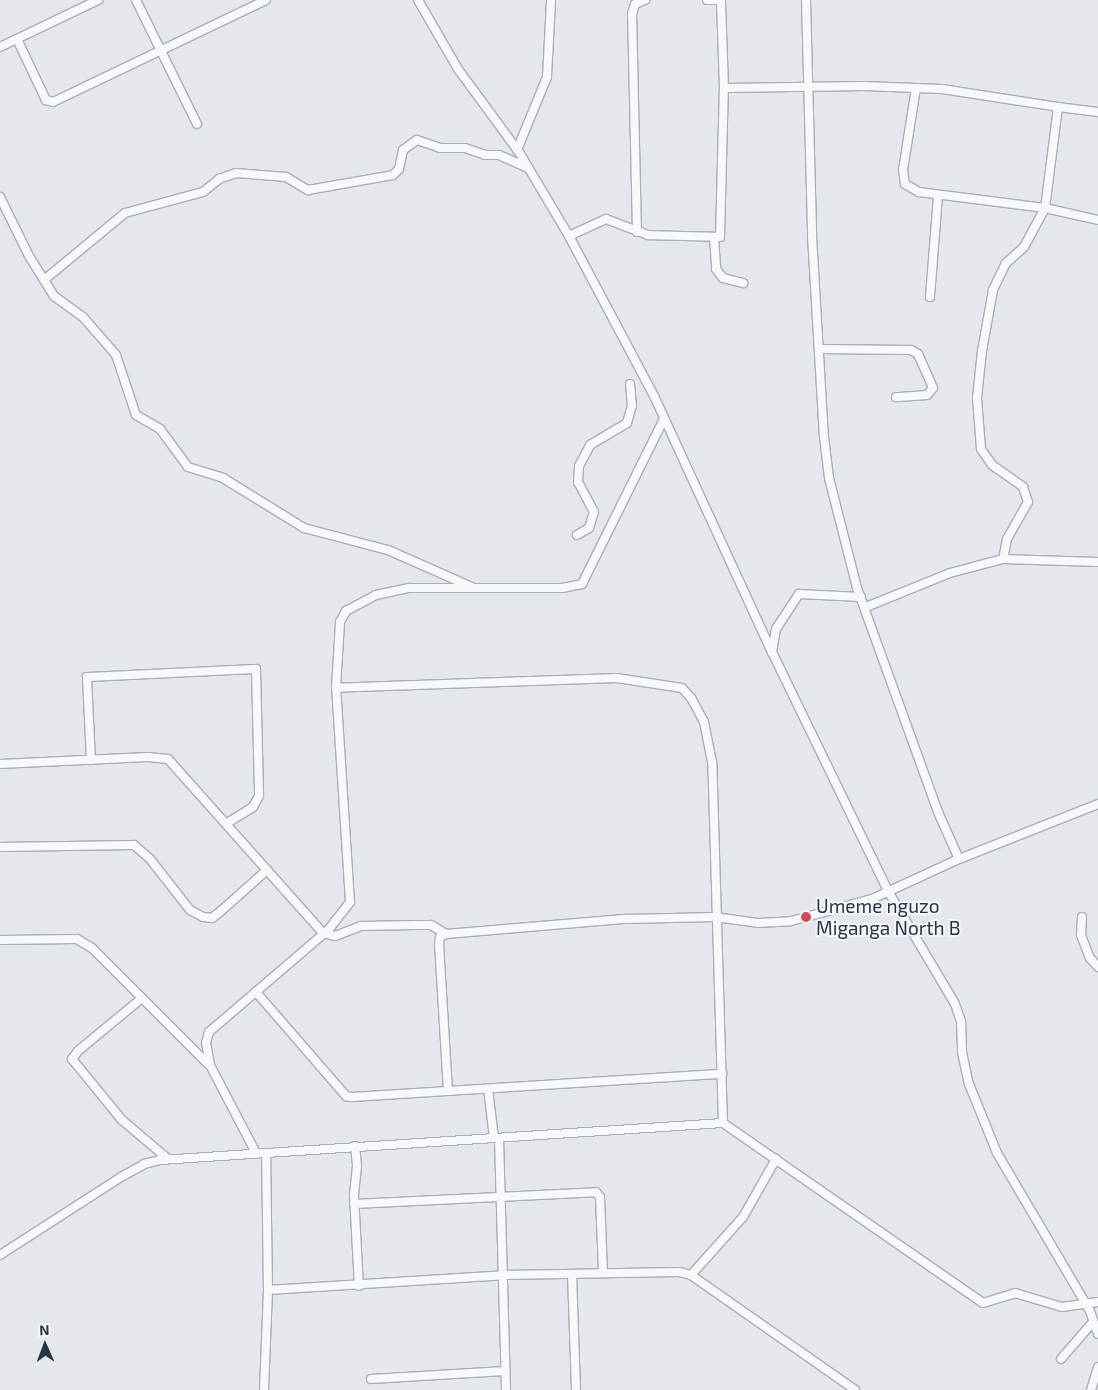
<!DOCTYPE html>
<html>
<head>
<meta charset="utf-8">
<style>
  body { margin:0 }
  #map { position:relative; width:1098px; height:1390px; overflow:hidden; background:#e4e7ec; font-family:"Exo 2",sans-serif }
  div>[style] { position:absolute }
  .roads { filter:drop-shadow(1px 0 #a9aeb7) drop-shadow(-1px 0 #a9aeb7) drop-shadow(0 1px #a9aeb7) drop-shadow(0 -1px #a9aeb7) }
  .street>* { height:8px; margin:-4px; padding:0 4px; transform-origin:4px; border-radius:4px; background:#f7f8fa }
  .dots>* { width:14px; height:14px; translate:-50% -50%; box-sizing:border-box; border:2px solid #f4f6f9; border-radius:50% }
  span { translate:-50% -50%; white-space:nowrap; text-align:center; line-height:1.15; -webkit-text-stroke:4px #f4f6f9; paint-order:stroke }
  .poi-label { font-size:19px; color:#2b3445 }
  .left { translate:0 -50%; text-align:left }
  .north { position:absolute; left:20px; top:1320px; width:50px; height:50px; -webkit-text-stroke:4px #f4f6f9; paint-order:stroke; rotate:358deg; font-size:14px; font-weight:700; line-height:20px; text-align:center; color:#2b3445 }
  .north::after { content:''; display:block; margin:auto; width:18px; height:22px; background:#2b3445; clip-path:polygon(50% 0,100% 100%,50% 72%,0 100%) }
</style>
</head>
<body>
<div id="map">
  <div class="roads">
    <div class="street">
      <i style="left:136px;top:0;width:138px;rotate:63.8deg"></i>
      <i style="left:418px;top:0;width:80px;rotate:59.9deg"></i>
      <i style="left:458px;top:69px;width:103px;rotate:53.7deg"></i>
      <i style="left:519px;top:152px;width:98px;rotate:59.2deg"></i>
      <i style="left:569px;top:236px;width:183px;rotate:62deg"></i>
      <i style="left:655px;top:398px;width:280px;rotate:65.3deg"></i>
      <i style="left:772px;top:652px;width:266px;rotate:64.1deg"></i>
      <i style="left:888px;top:891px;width:131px;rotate:59.3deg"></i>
      <i style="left:955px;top:1004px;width:18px;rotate:71deg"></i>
      <i style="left:961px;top:1021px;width:31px;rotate:88deg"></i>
      <i style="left:962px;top:1052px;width:33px;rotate:78deg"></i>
      <i style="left:969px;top:1084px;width:74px;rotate:67.9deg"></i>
      <i style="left:997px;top:1153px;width:183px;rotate:59.5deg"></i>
      <i style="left:1090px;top:1311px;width:24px;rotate:71deg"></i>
      <i style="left:707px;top:0;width:14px"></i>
      <i style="left:806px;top:0;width:236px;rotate:88.5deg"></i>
      <i style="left:812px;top:236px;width:201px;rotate:86.6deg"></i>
      <i style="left:824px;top:437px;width:41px;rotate:83deg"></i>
      <i style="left:829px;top:478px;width:114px;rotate:75.7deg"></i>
      <i style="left:857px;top:588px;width:238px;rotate:70.1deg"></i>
      <i style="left:938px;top:812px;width:51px;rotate:65.9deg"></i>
      <i style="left:17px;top:39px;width:68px;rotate:64.6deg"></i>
      <i style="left:46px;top:100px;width:7px;rotate:16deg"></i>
      <i style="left:53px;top:102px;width:236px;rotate:-25.6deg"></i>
      <i style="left:0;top:47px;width:109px;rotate:-25.6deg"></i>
      <i style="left:724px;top:88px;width:140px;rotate:-0.8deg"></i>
      <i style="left:864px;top:86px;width:78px;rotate:2.2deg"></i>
      <i style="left:942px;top:89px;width:117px;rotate:8.8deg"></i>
      <i style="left:1058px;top:107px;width:102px;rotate:97.3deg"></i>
      <i style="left:1045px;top:208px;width:44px;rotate:118.3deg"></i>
      <i style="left:1024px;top:247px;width:24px;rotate:138deg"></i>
      <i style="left:1006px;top:263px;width:30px;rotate:116deg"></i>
      <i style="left:993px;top:290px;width:62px;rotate:100.2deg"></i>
      <i style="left:982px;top:351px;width:47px;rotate:96.1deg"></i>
      <i style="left:977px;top:398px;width:51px;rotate:85.5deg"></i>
      <i style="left:981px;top:449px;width:19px;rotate:55deg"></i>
      <i style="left:992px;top:465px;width:38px;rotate:35deg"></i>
      <i style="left:1023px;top:487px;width:16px;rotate:72deg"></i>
      <i style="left:1028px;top:502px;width:43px;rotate:119.6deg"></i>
      <i style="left:1007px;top:539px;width:20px;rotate:101deg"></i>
      <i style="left:916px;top:88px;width:83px;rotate:99deg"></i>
      <i style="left:903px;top:170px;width:14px;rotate:82deg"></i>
      <i style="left:905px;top:184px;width:16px;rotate:30deg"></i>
      <i style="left:919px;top:192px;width:127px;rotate:7.2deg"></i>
      <i style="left:1045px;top:208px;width:54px;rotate:12.8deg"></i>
      <i style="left:1058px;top:107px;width:40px;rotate:7.1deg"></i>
      <i style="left:517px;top:150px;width:79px;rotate:-67.7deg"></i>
      <i style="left:547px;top:77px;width:77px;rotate:-87deg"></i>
      <i style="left:0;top:197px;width:66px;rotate:63.8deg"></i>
      <i style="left:29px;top:256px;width:47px;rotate:58deg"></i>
      <i style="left:54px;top:296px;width:36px;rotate:36deg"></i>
      <i style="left:83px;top:317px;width:50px;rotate:49deg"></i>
      <i style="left:116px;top:355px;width:63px;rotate:71.6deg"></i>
      <i style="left:136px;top:415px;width:28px;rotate:30deg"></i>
      <i style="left:160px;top:429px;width:47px;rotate:53.6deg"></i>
      <i style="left:188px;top:467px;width:37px;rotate:17deg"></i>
      <i style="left:223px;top:478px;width:95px;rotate:31.7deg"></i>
      <i style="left:304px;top:528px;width:87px;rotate:14.7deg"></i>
      <i style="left:388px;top:550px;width:92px;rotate:23.8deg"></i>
      <i style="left:637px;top:232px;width:218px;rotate:-91.3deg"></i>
      <i style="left:632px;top:14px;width:10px;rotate:-73deg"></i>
      <i style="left:635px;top:4px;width:11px;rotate:-22deg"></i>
      <i style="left:569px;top:236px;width:41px;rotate:-24.7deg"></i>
      <i style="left:606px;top:219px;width:45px;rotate:20.9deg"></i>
      <i style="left:648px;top:235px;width:72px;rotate:1.6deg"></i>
      <i style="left:720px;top:237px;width:149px;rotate:-88.5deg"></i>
      <i style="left:724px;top:88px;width:88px;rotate:-92deg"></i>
      <i style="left:714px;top:237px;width:32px;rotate:86deg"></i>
      <i style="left:716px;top:269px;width:11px;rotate:52deg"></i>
      <i style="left:723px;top:278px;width:21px;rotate:14deg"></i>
      <i style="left:44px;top:280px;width:105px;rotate:-39.6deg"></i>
      <i style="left:125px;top:213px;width:81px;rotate:-15.1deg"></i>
      <i style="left:203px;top:192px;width:21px;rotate:-39deg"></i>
      <i style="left:219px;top:179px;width:18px;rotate:-19deg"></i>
      <i style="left:236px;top:173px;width:50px;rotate:4.6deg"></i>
      <i style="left:286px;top:177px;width:26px;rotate:31deg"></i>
      <i style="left:308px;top:190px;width:86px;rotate:-10deg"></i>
      <i style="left:393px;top:175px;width:8px;rotate:-45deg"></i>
      <i style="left:399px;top:169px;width:19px;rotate:-78deg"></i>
      <i style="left:403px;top:150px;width:17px;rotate:-36deg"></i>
      <i style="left:417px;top:140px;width:24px;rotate:19deg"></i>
      <i style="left:440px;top:148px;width:25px"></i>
      <i style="left:465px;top:148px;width:21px;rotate:19deg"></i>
      <i style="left:485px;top:155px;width:14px"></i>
      <i style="left:499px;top:155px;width:32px;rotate:24deg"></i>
      <i style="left:930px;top:297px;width:102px;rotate:-85.5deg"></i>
      <i style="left:820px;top:349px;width:91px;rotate:0.6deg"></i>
      <i style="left:911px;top:350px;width:8px;rotate:30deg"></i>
      <i style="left:918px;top:354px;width:37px;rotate:66deg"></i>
      <i style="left:933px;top:388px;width:9px;rotate:131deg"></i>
      <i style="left:927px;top:395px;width:31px;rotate:176deg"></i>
      <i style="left:577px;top:535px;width:14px;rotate:-30deg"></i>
      <i style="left:589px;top:528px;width:17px;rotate:-73deg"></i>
      <i style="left:594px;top:512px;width:34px;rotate:-118deg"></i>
      <i style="left:578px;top:482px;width:16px;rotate:-86deg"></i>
      <i style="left:579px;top:466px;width:24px;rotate:-62deg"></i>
      <i style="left:590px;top:445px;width:43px;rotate:-30.7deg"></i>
      <i style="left:627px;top:423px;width:18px;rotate:-74deg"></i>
      <i style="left:632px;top:406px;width:22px;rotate:-95deg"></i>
      <i style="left:866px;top:607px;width:91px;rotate:-22deg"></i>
      <i style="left:950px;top:573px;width:55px;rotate:-14.8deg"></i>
      <i style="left:1003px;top:559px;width:95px;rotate:1.8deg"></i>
      <i style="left:772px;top:652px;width:23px;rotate:-80deg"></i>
      <i style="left:776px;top:629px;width:42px;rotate:-56.7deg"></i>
      <i style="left:799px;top:594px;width:62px;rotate:2.8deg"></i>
      <i style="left:91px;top:760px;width:83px;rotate:-92.8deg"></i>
      <i style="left:87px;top:677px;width:169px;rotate:-2.7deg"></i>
      <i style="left:256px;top:669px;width:127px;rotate:88.6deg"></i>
      <i style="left:259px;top:796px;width:13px;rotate:119deg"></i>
      <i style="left:253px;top:807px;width:31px;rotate:148deg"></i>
      <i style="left:0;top:764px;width:148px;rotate:-2.7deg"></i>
      <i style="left:148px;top:757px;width:20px;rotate:6deg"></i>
      <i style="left:168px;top:759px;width:233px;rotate:48.3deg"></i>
      <i style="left:323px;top:933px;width:12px;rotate:14deg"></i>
      <i style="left:335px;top:936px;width:28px;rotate:-21deg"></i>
      <i style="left:361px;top:926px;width:55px;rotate:-1deg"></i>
      <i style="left:416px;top:925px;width:15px"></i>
      <i style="left:431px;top:925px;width:17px;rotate:31deg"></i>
      <i style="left:0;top:847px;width:134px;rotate:-0.9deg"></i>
      <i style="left:134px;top:845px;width:21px;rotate:41deg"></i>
      <i style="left:150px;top:859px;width:65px;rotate:51.9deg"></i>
      <i style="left:190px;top:910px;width:15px;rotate:28deg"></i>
      <i style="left:203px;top:917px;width:9px;rotate:6deg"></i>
      <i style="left:212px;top:918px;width:11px;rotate:-38deg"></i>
      <i style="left:221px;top:911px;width:62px;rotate:-41.7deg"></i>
      <i style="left:1082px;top:917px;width:18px;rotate:93deg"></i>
      <i style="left:1081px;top:935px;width:25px;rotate:69deg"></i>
      <i style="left:1090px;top:958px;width:12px;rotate:48deg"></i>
      <i style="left:0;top:940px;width:77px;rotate:-0.7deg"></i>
      <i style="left:77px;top:939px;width:17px;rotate:31deg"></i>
      <i style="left:92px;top:948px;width:164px;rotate:45deg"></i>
      <i style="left:256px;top:992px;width:138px;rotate:49.1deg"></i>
      <i style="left:346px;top:1096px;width:6px;rotate:9deg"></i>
      <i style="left:352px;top:1097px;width:371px;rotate:-3.6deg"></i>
      <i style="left:142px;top:998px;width:83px;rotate:140.4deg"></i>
      <i style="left:78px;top:1051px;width:10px;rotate:127deg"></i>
      <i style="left:72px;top:1059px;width:79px;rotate:50.7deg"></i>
      <i style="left:122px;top:1120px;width:60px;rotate:40.3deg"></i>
      <i style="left:488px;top:1089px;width:49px;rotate:83deg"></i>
      <i style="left:448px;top:1091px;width:147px;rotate:-93.5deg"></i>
      <i style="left:439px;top:944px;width:7px;rotate:-82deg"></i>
      <i style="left:440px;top:937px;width:7px;rotate:-27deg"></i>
      <i style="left:446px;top:934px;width:181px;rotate:-4.8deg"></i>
      <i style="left:626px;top:919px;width:89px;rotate:-1.3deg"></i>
      <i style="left:715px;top:917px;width:43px;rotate:7.9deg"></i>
      <i style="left:758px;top:923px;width:33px;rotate:-3deg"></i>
      <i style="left:791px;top:921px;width:84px;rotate:-15.2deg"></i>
      <i style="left:872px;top:899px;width:96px;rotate:-24.7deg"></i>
      <i style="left:959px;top:859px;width:149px;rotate:-21.6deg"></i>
      <i style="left:723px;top:1123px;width:316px;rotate:34.7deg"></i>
      <i style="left:983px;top:1303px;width:34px;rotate:-17deg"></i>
      <i style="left:1015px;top:1293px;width:49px;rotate:16.6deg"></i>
      <i style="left:1062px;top:1307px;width:36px;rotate:-8deg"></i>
      <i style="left:499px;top:1138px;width:252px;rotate:88.4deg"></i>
      <i style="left:355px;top:1146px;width:20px;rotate:84deg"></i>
      <i style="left:357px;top:1166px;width:29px;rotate:96deg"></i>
      <i style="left:354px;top:1195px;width:91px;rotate:86.9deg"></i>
      <i style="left:256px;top:1153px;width:99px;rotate:-117.6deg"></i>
      <i style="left:210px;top:1065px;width:22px;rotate:-100deg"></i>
      <i style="left:206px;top:1043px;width:11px;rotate:-75deg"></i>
      <i style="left:209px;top:1032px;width:158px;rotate:-40.6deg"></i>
      <i style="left:329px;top:929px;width:34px;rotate:-52deg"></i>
      <i style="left:350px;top:902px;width:214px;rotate:-93.7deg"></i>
      <i style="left:336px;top:688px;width:66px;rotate:-86.5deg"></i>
      <i style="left:340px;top:622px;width:13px;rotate:-61deg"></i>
      <i style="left:346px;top:611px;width:34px;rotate:-28deg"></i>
      <i style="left:376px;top:595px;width:34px;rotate:-12deg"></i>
      <i style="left:409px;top:588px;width:153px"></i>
      <i style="left:562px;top:588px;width:20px;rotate:-11deg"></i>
      <i style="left:582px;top:584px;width:184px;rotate:-63.6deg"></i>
      <i style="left:354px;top:1204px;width:242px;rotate:-2.8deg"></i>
      <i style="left:596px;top:1192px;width:6px;rotate:51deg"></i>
      <i style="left:600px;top:1197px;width:76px;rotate:87.7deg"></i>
      <i style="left:0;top:1255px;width:144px;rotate:-32.8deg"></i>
      <i style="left:121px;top:1177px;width:26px;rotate:-29deg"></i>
      <i style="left:144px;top:1164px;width:16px;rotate:-14deg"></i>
      <i style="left:160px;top:1160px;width:564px;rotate:-3.76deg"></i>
      <i style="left:723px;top:1123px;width:361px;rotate:-91.7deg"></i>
      <i style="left:712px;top:762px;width:41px;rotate:-101.3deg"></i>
      <i style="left:704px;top:722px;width:27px;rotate:-118deg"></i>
      <i style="left:691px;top:698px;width:13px;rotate:-132deg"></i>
      <i style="left:682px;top:688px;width:66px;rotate:-171.3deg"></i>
      <i style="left:617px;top:678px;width:281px;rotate:178deg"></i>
      <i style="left:572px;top:1275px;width:115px;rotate:88deg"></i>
      <i style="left:691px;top:1275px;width:78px;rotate:-48.1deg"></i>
      <i style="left:743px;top:1217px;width:67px;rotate:-60.4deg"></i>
      <i style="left:268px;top:1290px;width:236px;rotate:-3.6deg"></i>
      <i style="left:504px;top:1275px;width:175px;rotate:-1deg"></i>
      <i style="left:679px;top:1272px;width:12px;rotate:14deg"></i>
      <i style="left:691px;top:1275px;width:200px;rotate:35deg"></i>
      <i style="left:1061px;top:1359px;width:49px;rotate:-49.1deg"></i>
      <i style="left:371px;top:1379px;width:134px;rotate:-3.4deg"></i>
      <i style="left:264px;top:1390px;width:100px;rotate:-87.7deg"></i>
      <i style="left:268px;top:1290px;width:137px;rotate:-90.8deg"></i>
      <i style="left:1091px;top:1390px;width:24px;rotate:-73deg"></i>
    </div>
  </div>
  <div class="dots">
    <i style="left:806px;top:917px;background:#d1495b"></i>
  </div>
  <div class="poi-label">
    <span class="left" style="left:816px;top:917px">Umeme nguzo<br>Miganga North B</span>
  </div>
  <div class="north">N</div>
</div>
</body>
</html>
